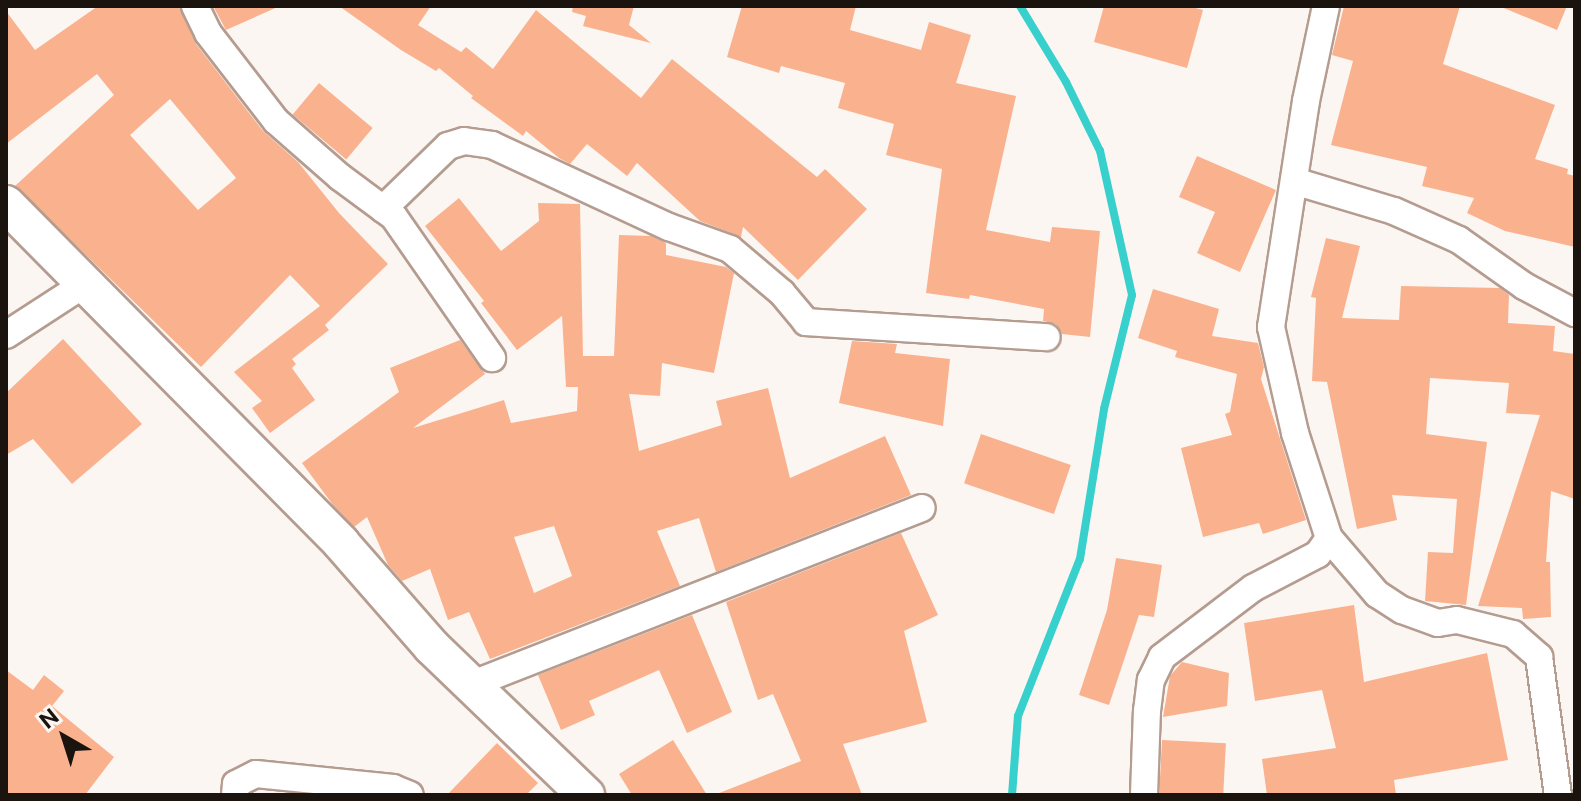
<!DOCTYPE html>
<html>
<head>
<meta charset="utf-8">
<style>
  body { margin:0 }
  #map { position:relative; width:1581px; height:801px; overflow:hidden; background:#fcf6f3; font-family:"Public Sans",sans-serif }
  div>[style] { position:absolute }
  .stream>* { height:8px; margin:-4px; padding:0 4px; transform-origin:4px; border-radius:4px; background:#38d0cc }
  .building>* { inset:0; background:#f9b28d; transform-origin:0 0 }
  .roads { filter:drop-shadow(2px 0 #b59c90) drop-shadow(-2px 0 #b59c90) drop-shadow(0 2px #b59c90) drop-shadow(0 -2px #b59c90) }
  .street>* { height:26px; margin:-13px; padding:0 13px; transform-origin:13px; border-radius:13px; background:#fff }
  .secondary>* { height:36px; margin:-18px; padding:0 18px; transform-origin:18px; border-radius:18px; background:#fff }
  span { translate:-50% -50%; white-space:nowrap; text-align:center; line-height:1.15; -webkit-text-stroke:8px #fcf6f3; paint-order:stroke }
  .frame { position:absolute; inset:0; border:8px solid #1b130e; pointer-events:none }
  .north { position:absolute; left:24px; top:697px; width:80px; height:80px; -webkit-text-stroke:6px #fcf6f3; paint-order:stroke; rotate:321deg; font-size:22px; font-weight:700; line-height:32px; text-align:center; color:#1b130e }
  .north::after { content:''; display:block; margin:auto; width:28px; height:36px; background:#1b130e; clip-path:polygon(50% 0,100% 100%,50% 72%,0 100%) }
</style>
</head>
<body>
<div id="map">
  <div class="stream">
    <i style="left:1012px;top:795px;width:79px;rotate:-85.7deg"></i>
    <i style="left:1018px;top:716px;width:169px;rotate:-68.5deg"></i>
    <i style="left:1080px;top:559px;width:152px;rotate:-80.9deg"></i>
    <i style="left:1104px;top:409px;width:117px;rotate:-76.2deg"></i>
    <i style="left:1132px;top:295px;width:148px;rotate:-102.5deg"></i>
    <i style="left:1100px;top:151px;width:77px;rotate:-116.2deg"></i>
    <i style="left:1066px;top:82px;width:89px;rotate:-121.2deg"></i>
  </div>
  <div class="building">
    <i style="clip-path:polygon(evenodd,98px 6px,179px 6px,196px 44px,263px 131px,298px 162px,339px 213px,388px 264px,325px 325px,329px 330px,292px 359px,296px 364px,292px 368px,315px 400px,270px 433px,252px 408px,262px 401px,234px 372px,320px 306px,290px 275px,201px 367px,15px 186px,114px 95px,97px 74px,6px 144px,6px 11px,35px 50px,98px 6px,170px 99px,236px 178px,198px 210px,130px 135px,170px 99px)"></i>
    <i style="clip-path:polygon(213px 6px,280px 6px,226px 30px)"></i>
    <i style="clip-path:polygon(339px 6px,431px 6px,418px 25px,461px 52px,466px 47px,493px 69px,536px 10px,641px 98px,672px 59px,817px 177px,825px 169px,867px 209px,798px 280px,743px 227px,741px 237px,700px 221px,637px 163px,627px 176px,587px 144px,570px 164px,559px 158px,526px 131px,523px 136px,471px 98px,473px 96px,439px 68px,436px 71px,401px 50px)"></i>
    <i style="clip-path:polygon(573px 6px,634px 6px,629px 25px,651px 43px,583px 26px,586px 16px,572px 12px)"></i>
    <i style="clip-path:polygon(742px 6px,856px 6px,850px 30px,921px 50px,929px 22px,971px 35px,956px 83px,1016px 96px,986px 230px,1050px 242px,1052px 227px,1100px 231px,1090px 337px,1062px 334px,1056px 324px,1043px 321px,1044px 309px,970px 295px,969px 299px,926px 293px,942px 169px,886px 155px,894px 124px,838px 108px,845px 83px,781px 66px,779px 73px,727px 57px)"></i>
    <i style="clip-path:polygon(1104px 6px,1188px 6px,1203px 10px,1187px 68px,1094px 42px)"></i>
    <i style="clip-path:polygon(1344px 6px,1460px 6px,1443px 64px,1555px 105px,1535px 159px,1568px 169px,1567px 174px,1575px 176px,1575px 247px,1505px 231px,1467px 213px,1474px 198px,1422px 186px,1427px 167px,1331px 145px,1353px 61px,1332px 55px)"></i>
    <i style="clip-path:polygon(1499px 6px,1567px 6px,1557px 30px)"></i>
    <i style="left:319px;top:83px;width:70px;height:41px;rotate:40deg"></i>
    <i style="clip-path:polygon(1197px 156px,1276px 190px,1240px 272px,1197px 253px,1215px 212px,1179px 197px)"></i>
    <i style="clip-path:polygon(evenodd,459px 198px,501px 251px,539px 221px,538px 203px,580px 204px,583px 356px,614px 356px,619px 235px,651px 236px,666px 243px,666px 255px,726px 267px,734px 273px,714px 373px,662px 363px,660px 396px,629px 394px,639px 451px,722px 425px,716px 401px,768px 388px,790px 478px,885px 436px,911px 495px,716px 572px,699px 518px,657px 531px,680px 586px,490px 659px,469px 612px,448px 620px,430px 569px,402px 581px,388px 565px,367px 517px,354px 527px,333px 505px,302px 463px,399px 392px,390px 368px,460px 340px,485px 374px,413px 428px,504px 400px,511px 423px,577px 411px,578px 387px,566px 387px,562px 316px,517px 350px,481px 303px,484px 301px,425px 226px,459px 198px,554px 526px,572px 576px,534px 593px,514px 537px,554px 526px)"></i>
    <i style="clip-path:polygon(1326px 238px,1360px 246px,1342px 318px,1399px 320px,1401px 286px,1500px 288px,1509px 295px,1508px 323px,1555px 326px,1553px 351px,1575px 354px,1575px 499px,1551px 491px,1546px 562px,1550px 562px,1551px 617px,1523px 619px,1522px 608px,1478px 606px,1540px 415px,1506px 413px,1509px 383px,1430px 378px,1426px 434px,1487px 442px,1466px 605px,1425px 601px,1428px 552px,1453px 553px,1457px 499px,1392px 495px,1397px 520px,1357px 529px,1327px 382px,1312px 381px,1316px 298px,1311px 297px)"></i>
    <i style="clip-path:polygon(1153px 289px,1219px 309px,1212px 336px,1258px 343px,1264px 367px,1261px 379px,1306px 520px,1263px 534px,1259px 523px,1203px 537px,1181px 448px,1232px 435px,1225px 414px,1230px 412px,1237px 374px,1175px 357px,1177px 351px,1138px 338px)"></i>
    <i style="clip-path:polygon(63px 339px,142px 424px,72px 484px,33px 439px,6px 455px,6px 393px)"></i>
    <i style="clip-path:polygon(852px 341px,897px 344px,895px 353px,950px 359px,943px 426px,839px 403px)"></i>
    <i style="left:981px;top:434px;width:95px;height:52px;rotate:19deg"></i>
    <i style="clip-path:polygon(901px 533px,938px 615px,904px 631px,927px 722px,843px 744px,862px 795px,714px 795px,801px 761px,773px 694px,758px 700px,726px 602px)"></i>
    <i style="clip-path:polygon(1116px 558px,1162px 565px,1154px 617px,1139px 615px,1109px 705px,1079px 695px,1107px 610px)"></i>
    <i style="clip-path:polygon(1354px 605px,1364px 682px,1487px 653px,1508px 760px,1394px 780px,1396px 795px,1267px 795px,1262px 759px,1336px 748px,1322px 690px,1255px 701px,1244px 623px)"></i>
    <i style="clip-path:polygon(692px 615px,732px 712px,687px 733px,659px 670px,589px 701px,595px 715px,561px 730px,538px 675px)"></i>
    <i style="clip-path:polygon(1182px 662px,1229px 673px,1227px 706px,1163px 717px,1170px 676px)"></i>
    <i style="clip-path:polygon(6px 670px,33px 690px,44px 675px,64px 691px,52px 706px,114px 757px,85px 795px,6px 795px)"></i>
    <i style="clip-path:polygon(673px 740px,707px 795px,632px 795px,619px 774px)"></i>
    <i style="left:1162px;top:740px;width:64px;height:55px;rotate:3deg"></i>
    <i style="clip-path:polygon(497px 743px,538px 783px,526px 795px,447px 795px)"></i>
  </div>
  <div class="roads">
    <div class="street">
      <i style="left:195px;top:6px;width:30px;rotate:64deg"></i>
      <i style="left:208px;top:33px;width:111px;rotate:52.3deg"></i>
      <i style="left:276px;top:121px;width:85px;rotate:41.2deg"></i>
      <i style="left:340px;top:177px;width:67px;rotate:36.5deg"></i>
      <i style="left:394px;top:217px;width:172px;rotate:55.2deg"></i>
      <i style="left:1326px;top:6px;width:97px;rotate:101.9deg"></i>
      <i style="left:1306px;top:101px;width:229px;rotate:98.8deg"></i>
      <i style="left:1271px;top:327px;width:109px;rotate:77.2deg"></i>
      <i style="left:1295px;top:433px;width:110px;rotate:72.1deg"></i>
      <i style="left:1329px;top:538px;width:74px;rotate:49.4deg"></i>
      <i style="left:1377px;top:594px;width:30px;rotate:33deg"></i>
      <i style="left:1402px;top:610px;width:38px;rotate:20deg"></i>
      <i style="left:1438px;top:623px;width:19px;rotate:-9deg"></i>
      <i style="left:1457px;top:620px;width:58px;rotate:14deg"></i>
      <i style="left:1513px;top:634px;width:35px;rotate:41deg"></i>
      <i style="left:1539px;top:657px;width:139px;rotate:82.2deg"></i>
      <i style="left:1294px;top:181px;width:104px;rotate:16.7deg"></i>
      <i style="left:1394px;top:211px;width:71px;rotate:24deg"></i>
      <i style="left:1459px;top:240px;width:80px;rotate:35.3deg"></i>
      <i style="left:1524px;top:286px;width:58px;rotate:27.9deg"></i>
      <i style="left:383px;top:209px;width:91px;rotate:-44.1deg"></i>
      <i style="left:448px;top:146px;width:17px;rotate:-17deg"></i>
      <i style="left:464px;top:141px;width:28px;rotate:8deg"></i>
      <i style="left:492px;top:145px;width:195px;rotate:24.9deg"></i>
      <i style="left:669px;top:227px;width:65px;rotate:19.8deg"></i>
      <i style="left:730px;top:249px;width:68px;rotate:40.2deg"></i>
      <i style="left:782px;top:293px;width:38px;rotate:50deg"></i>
      <i style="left:806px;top:322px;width:241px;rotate:3.6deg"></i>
      <i style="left:6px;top:335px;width:92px;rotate:-33deg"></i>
      <i style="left:470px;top:685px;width:485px;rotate:-21.4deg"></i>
      <i style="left:235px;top:795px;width:11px;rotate:-85deg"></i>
      <i style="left:236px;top:784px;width:22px;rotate:-27deg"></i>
      <i style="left:256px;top:774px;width:138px;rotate:5.8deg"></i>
      <i style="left:393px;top:788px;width:18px;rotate:22deg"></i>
      <i style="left:1144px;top:795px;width:84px;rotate:-88deg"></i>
      <i style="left:1147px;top:711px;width:31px;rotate:-83deg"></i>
      <i style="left:1151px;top:680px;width:25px;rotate:-64deg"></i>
      <i style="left:1162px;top:657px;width:114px;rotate:-37.2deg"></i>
      <i style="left:1253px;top:588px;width:73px;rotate:-27.6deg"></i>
      <i style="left:1318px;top:554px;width:19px;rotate:-55deg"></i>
    </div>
    <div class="secondary">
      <i style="left:6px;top:204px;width:477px;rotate:45.3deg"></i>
      <i style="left:341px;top:543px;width:138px;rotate:48.8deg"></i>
      <i style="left:432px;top:647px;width:214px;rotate:43.9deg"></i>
    </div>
  </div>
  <div class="frame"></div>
  <div class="north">N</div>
</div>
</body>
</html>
